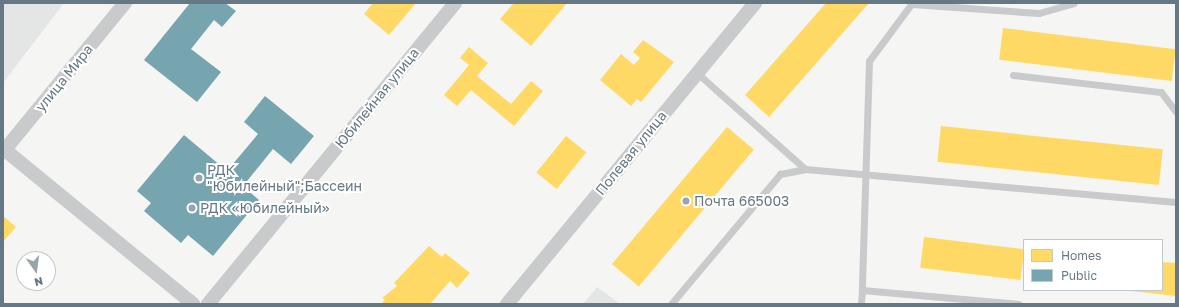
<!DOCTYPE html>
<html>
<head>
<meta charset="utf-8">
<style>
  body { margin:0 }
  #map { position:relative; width:1179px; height:307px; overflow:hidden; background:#f5f5f4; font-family:"Golos Text",sans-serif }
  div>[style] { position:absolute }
  .built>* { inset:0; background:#e4e5e5 }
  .homes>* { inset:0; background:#ffd966; transform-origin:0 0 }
  .public>* { inset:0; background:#76a5af }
  .service>* { height:7px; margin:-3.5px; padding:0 3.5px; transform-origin:3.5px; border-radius:3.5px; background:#c9cacb }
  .minor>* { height:14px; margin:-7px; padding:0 7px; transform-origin:7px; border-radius:7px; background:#c9cacb }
  .dots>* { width:11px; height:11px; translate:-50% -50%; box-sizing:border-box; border:2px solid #fff; border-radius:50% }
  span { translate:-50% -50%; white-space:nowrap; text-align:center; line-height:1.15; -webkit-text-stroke:4px #fff; paint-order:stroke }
  .street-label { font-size:14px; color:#657883 }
  .poi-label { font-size:14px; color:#657883 }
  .left { translate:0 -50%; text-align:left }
  .frame { position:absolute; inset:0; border:4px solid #657883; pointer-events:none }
  .legend { position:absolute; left:1023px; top:239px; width:140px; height:52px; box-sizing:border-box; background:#fff; border:1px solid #c1c9cd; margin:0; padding:5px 7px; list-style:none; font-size:12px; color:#657883 }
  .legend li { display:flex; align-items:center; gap:8px; height:20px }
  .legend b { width:20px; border:1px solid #c1c9cd }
  .north { position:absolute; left:16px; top:251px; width:40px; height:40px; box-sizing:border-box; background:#fff; border:1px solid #c1c9cd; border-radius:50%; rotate:166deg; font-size:11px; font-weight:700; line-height:16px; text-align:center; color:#657883 }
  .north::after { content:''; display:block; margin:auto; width:14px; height:18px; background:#97a4ab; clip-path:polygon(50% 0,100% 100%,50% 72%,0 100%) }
</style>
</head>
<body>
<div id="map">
  <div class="built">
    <i style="clip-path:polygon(3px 3px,64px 3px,3px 83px)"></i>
    <i style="clip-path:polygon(597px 287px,620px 304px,583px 304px)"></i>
  </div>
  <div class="homes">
    <i style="clip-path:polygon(373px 3px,381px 4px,416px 3px,389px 35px,364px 14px)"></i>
    <i style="clip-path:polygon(514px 3px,567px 3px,531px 46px,500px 19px)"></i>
    <i style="clip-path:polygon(826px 3px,869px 3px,769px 117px,745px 95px)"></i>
    <i style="left:1003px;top:28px;width:174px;height:32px;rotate:7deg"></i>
    <i style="clip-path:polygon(643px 40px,674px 62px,641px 102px,637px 99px,631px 106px,600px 80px,621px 54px,634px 65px,640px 58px,633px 52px)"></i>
    <i style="clip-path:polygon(469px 47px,488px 63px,477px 76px,511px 104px,531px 81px,543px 91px,514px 126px,471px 90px,457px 106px,444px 95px,469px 65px,460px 58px)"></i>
    <i style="left:941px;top:126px;width:223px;height:36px;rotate:6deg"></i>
    <i style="left:727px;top:127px;width:35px;height:179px;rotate:40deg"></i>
    <i style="left:566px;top:136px;width:26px;height:47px;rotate:39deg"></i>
    <i style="clip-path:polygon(3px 216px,16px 227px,3px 242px)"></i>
    <i style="left:924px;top:237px;width:101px;height:31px;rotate:7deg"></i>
    <i style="clip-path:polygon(429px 246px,442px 257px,445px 253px,470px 273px,457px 288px,450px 281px,430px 304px,381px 304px,385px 300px,382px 298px,397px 286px,394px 283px)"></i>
    <i style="clip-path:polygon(1162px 262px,1176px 263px,1176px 296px,1131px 291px,1162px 290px)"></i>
  </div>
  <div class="public">
    <i style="clip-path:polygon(190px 3px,225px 3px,236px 11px,222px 27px,214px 20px,191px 49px,221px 72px,197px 102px,144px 60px)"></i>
    <i style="clip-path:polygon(265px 96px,314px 136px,291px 164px,273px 149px,243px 186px,259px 200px,213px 256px,188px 235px,181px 243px,144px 211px,151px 203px,137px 191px,184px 135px,227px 171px,258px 134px,244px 122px)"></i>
  </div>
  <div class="service">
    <i style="left:912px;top:3px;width:72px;rotate:126.6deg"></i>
    <i style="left:869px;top:61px;width:229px;rotate:91.8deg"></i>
    <i style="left:862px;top:290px;width:157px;rotate:5.1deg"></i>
    <i style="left:912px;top:4px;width:127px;rotate:4.1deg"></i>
    <i style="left:1039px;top:13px;width:36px;rotate:-16deg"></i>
    <i style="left:697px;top:73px;width:144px;rotate:41.6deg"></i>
    <i style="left:1013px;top:75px;width:149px;rotate:6.6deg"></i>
    <i style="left:1161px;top:92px;width:25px;rotate:53deg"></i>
    <i style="left:671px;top:304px;width:170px;rotate:-50deg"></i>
    <i style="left:780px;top:174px;width:25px;rotate:-11deg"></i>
    <i style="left:805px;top:169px;width:372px;rotate:5.1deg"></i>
    <i style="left:861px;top:304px;width:14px;rotate:-86deg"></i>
  </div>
  <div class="minor">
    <i style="left:5px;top:150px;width:243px;rotate:39.3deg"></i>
    <i style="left:3px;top:152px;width:193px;rotate:-50.7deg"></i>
    <i style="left:208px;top:304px;width:389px;rotate:-50.6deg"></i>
    <i style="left:507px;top:304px;width:390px;rotate:-50.5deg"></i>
  </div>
  <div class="dots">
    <i style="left:199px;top:178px;background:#97a4ab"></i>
    <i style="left:686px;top:201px;background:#97a4ab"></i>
    <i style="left:192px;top:208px;background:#97a4ab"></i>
  </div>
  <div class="street-label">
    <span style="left:64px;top:78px;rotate:-51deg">улица Мира</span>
    <span style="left:377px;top:98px;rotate:-51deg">Юбилейная улица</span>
    <span style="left:631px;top:153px;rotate:-51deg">Полевая улица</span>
  </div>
  <div class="poi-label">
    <span class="left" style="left:207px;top:178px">РДК<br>"Юбилейный";Бассеин</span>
    <span class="left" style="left:694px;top:201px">Почта 665003</span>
    <span class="left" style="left:200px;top:208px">РДК «Юбилейный»</span>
  </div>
  <div class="frame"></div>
  <ul class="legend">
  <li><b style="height:11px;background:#ffd966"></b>Homes</li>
  <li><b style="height:11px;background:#76a5af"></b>Public</li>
  </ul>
  <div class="north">N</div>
</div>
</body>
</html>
